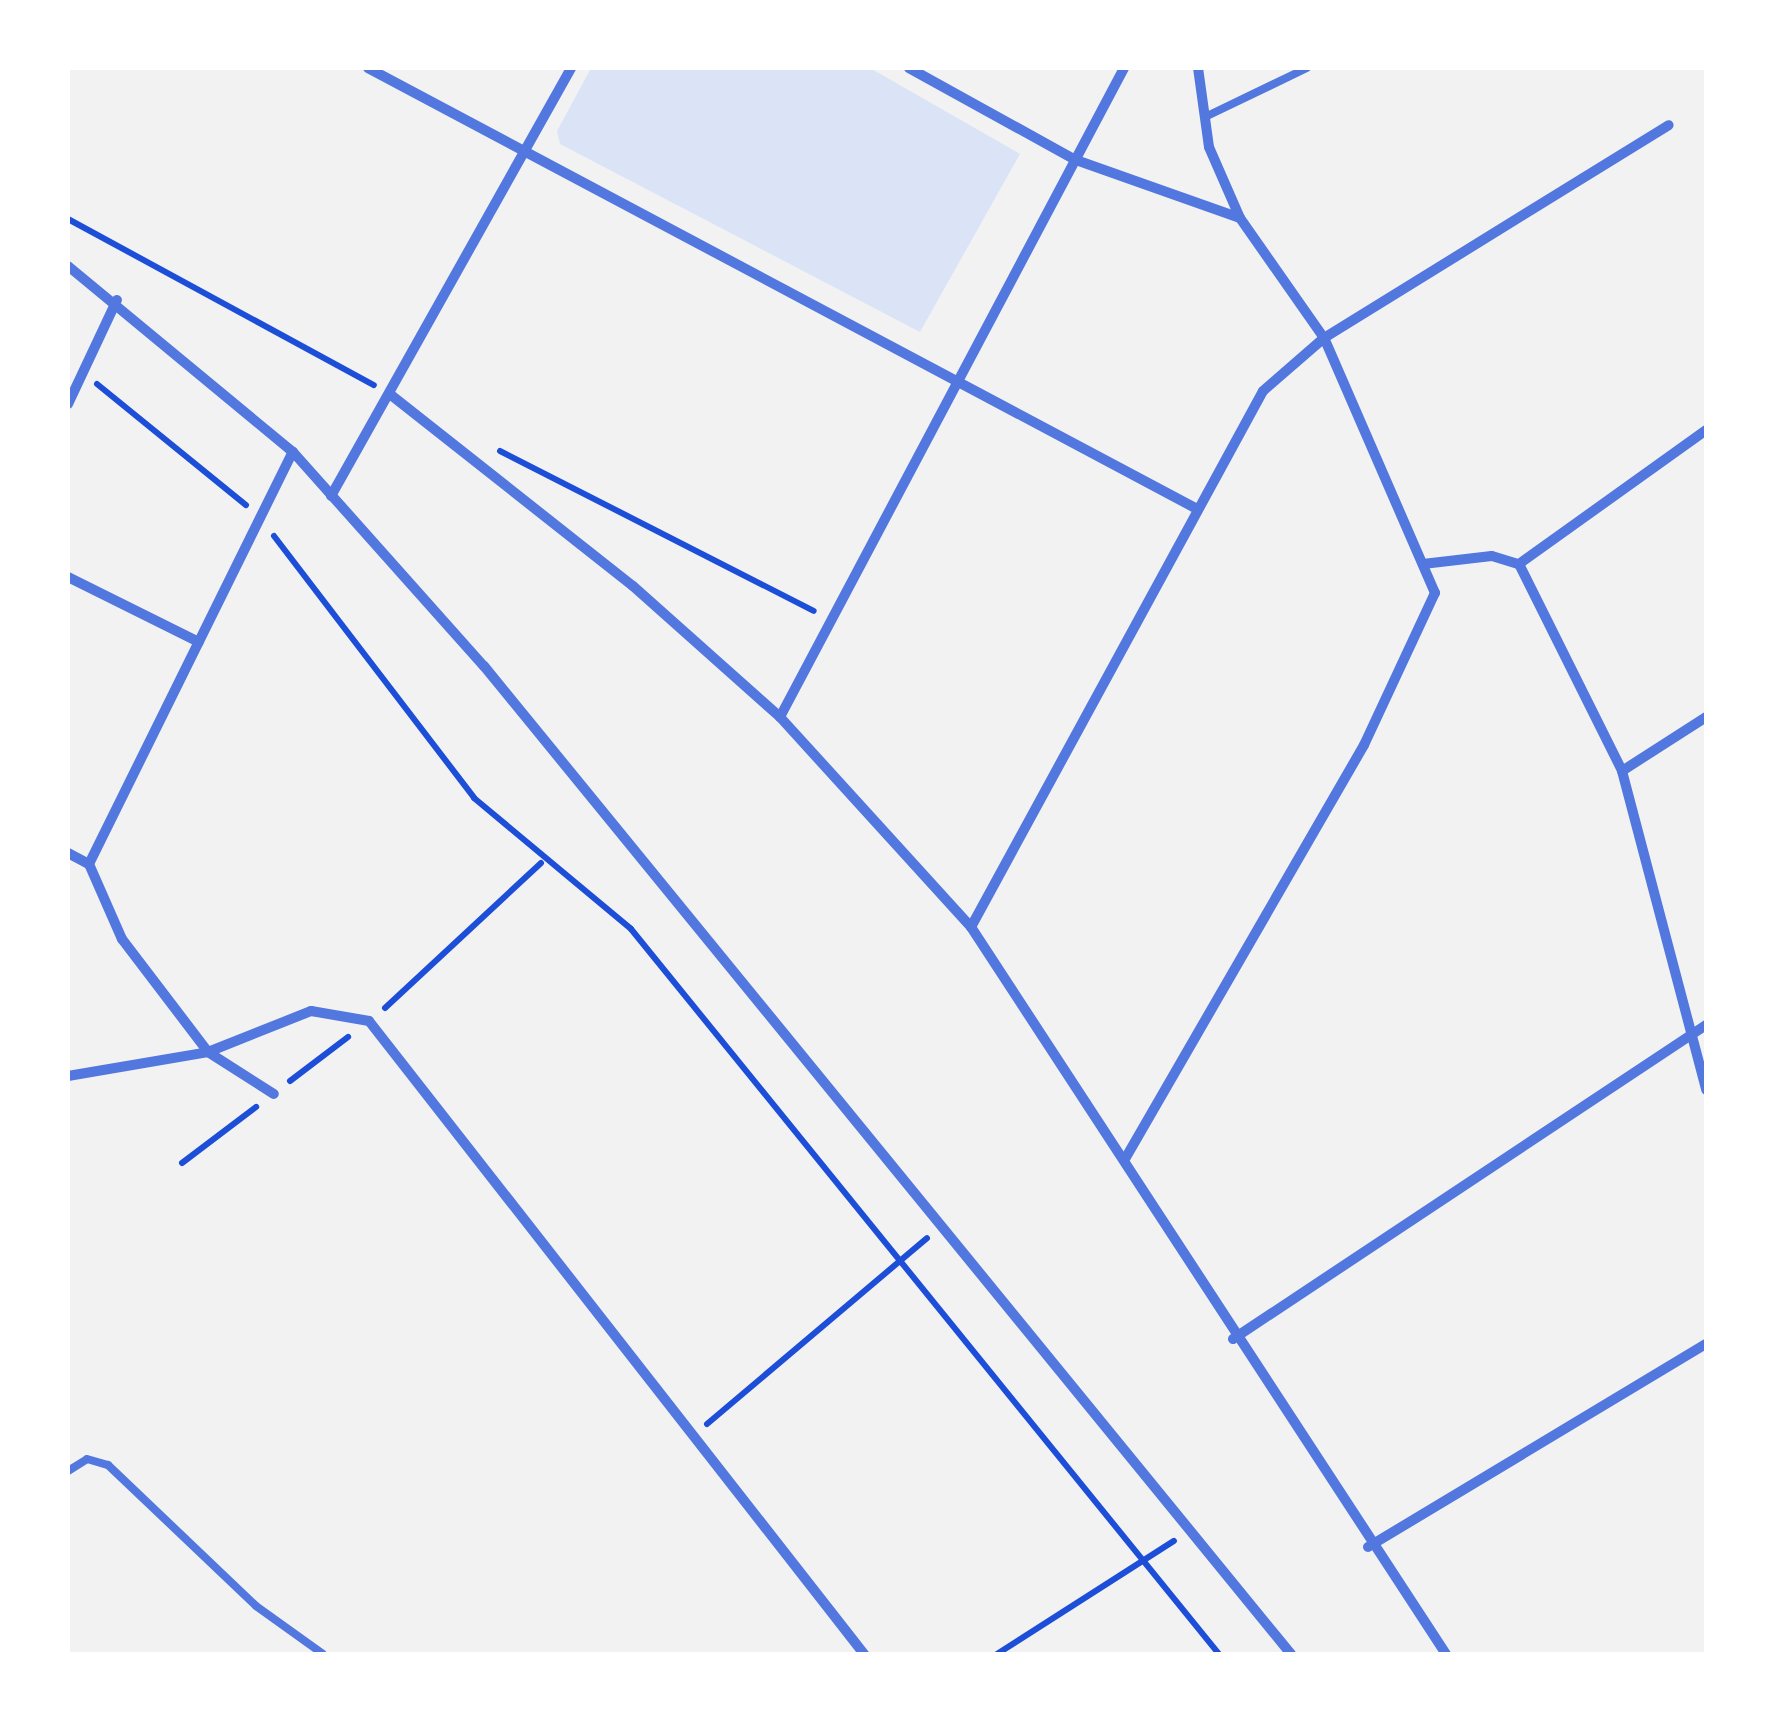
<!DOCTYPE html>
<html>
<head>
<meta charset="utf-8">
<style>
  body { margin:0 }
  #map { position:relative; width:1774px; height:1722px; overflow:hidden; background:#f2f2f2; font-family:"IBM Plex Sans",sans-serif }
  div>[style] { position:absolute }
  .green>* { inset:0; background:#dbe4f7 }
  .path>* { height:6px; margin:-3px; padding:0 3px; transform-origin:3px; border-radius:3px; background:#1d4ed8 }
  .service>* { height:8px; margin:-4px; padding:0 4px; transform-origin:4px; border-radius:4px; background:#5277de }
  .minor>* { height:10px; margin:-5px; padding:0 5px; transform-origin:5px; border-radius:5px; background:#5277de }
  span { translate:-50% -50%; white-space:nowrap; text-align:center; line-height:1.15; -webkit-text-stroke:10px #fff; paint-order:stroke }
  .frame { position:absolute; inset:0; border:70px solid #fff; pointer-events:none }
</style>
</head>
<body>
<div id="map">
  <div class="green">
    <i style="clip-path:polygon(591px 68px,870px 68px,1020px 154px,920px 332px,560px 144px,557px 131px)"></i>
  </div>
  <div class="path">
    <i style="left:68px;top:219px;width:348px;rotate:28.5deg"></i>
    <i style="left:97px;top:384px;width:192px;rotate:39.1deg"></i>
    <i style="left:500px;top:451px;width:352px;rotate:27deg"></i>
    <i style="left:274px;top:536px;width:330px;rotate:52.6deg"></i>
    <i style="left:474px;top:798px;width:204px;rotate:39.8deg"></i>
    <i style="left:631px;top:929px;width:933px;rotate:50.96deg"></i>
    <i style="left:385px;top:1008px;width:213px;rotate:-42.9deg"></i>
    <i style="left:290px;top:1081px;width:73px;rotate:-37.2deg"></i>
    <i style="left:182px;top:1163px;width:93px;rotate:-37.1deg"></i>
    <i style="left:707px;top:1424px;width:288px;rotate:-40.2deg"></i>
    <i style="left:997px;top:1654px;width:210px;rotate:-32.6deg"></i>
  </div>
  <div class="service">
    <i style="left:1205px;top:117px;width:113px;rotate:-25.7deg"></i>
    <i style="left:68px;top:1471px;width:22px;rotate:-32deg"></i>
    <i style="left:87px;top:1459px;width:22px;rotate:16deg"></i>
    <i style="left:108px;top:1465px;width:204px;rotate:43.6deg"></i>
    <i style="left:256px;top:1606px;width:82px;rotate:35.6deg"></i>
  </div>
  <div class="minor">
    <i style="left:368px;top:68px;width:937px;rotate:28.01deg"></i>
    <i style="left:909px;top:68px;width:191px;rotate:28.9deg"></i>
    <i style="left:1076px;top:160px;width:174px;rotate:19.5deg"></i>
    <i style="left:68px;top:266px;width:292px;rotate:39.6deg"></i>
    <i style="left:293px;top:452px;width:287px;rotate:48.3deg"></i>
    <i style="left:484px;top:666px;width:1276px;rotate:50.76deg"></i>
    <i style="left:391px;top:395px;width:308px;rotate:38.3deg"></i>
    <i style="left:633px;top:586px;width:197px;rotate:41.7deg"></i>
    <i style="left:780px;top:717px;width:284px;rotate:47.7deg"></i>
    <i style="left:971px;top:927px;width:868px;rotate:56.84deg"></i>
    <i style="left:68px;top:404px;width:115px;rotate:-64.8deg"></i>
    <i style="left:331px;top:496px;width:491px;rotate:-60.7deg"></i>
    <i style="left:1423px;top:564px;width:69px;rotate:-6.6deg"></i>
    <i style="left:1492px;top:556px;width:28px;rotate:17deg"></i>
    <i style="left:1519px;top:564px;width:230px;rotate:-35.6deg"></i>
    <i style="left:1519px;top:564px;width:231px;rotate:63.5deg"></i>
    <i style="left:1622px;top:771px;width:330px;rotate:75.2deg"></i>
    <i style="left:68px;top:577px;width:146px;rotate:26.4deg"></i>
    <i style="left:780px;top:717px;width:735px;rotate:-62.07deg"></i>
    <i style="left:1622px;top:771px;width:100px;rotate:-32.7deg"></i>
    <i style="left:68px;top:853px;width:24px;rotate:28deg"></i>
    <i style="left:89px;top:864px;width:460px;rotate:-63.7deg"></i>
    <i style="left:89px;top:864px;width:82px;rotate:66.3deg"></i>
    <i style="left:122px;top:939px;width:142px;rotate:52.7deg"></i>
    <i style="left:208px;top:1052px;width:78px;rotate:32.5deg"></i>
    <i style="left:971px;top:927px;width:610px;rotate:-61.42deg"></i>
    <i style="left:1263px;top:391px;width:81px;rotate:-41deg"></i>
    <i style="left:1324px;top:338px;width:405px;rotate:-31.7deg"></i>
    <i style="left:68px;top:1076px;width:142px;rotate:-9.7deg"></i>
    <i style="left:208px;top:1052px;width:111px;rotate:-21.7deg"></i>
    <i style="left:311px;top:1011px;width:59px;rotate:9.8deg"></i>
    <i style="left:369px;top:1021px;width:804px;rotate:51.97deg"></i>
    <i style="left:1125px;top:1159px;width:478px;rotate:-60deg"></i>
    <i style="left:1364px;top:745px;width:168px;rotate:-65deg"></i>
    <i style="left:1435px;top:593px;width:278px;rotate:-113.5deg"></i>
    <i style="left:1324px;top:338px;width:146px;rotate:-125deg"></i>
    <i style="left:1240px;top:218px;width:77px;rotate:-113.6deg"></i>
    <i style="left:1209px;top:147px;width:80px;rotate:-97.9deg"></i>
    <i style="left:1233px;top:1339px;width:568px;rotate:-33.58deg"></i>
    <i style="left:1368px;top:1547px;width:394px;rotate:-31deg"></i>
  </div>
  <div class="frame"></div>
</div>
</body>
</html>
